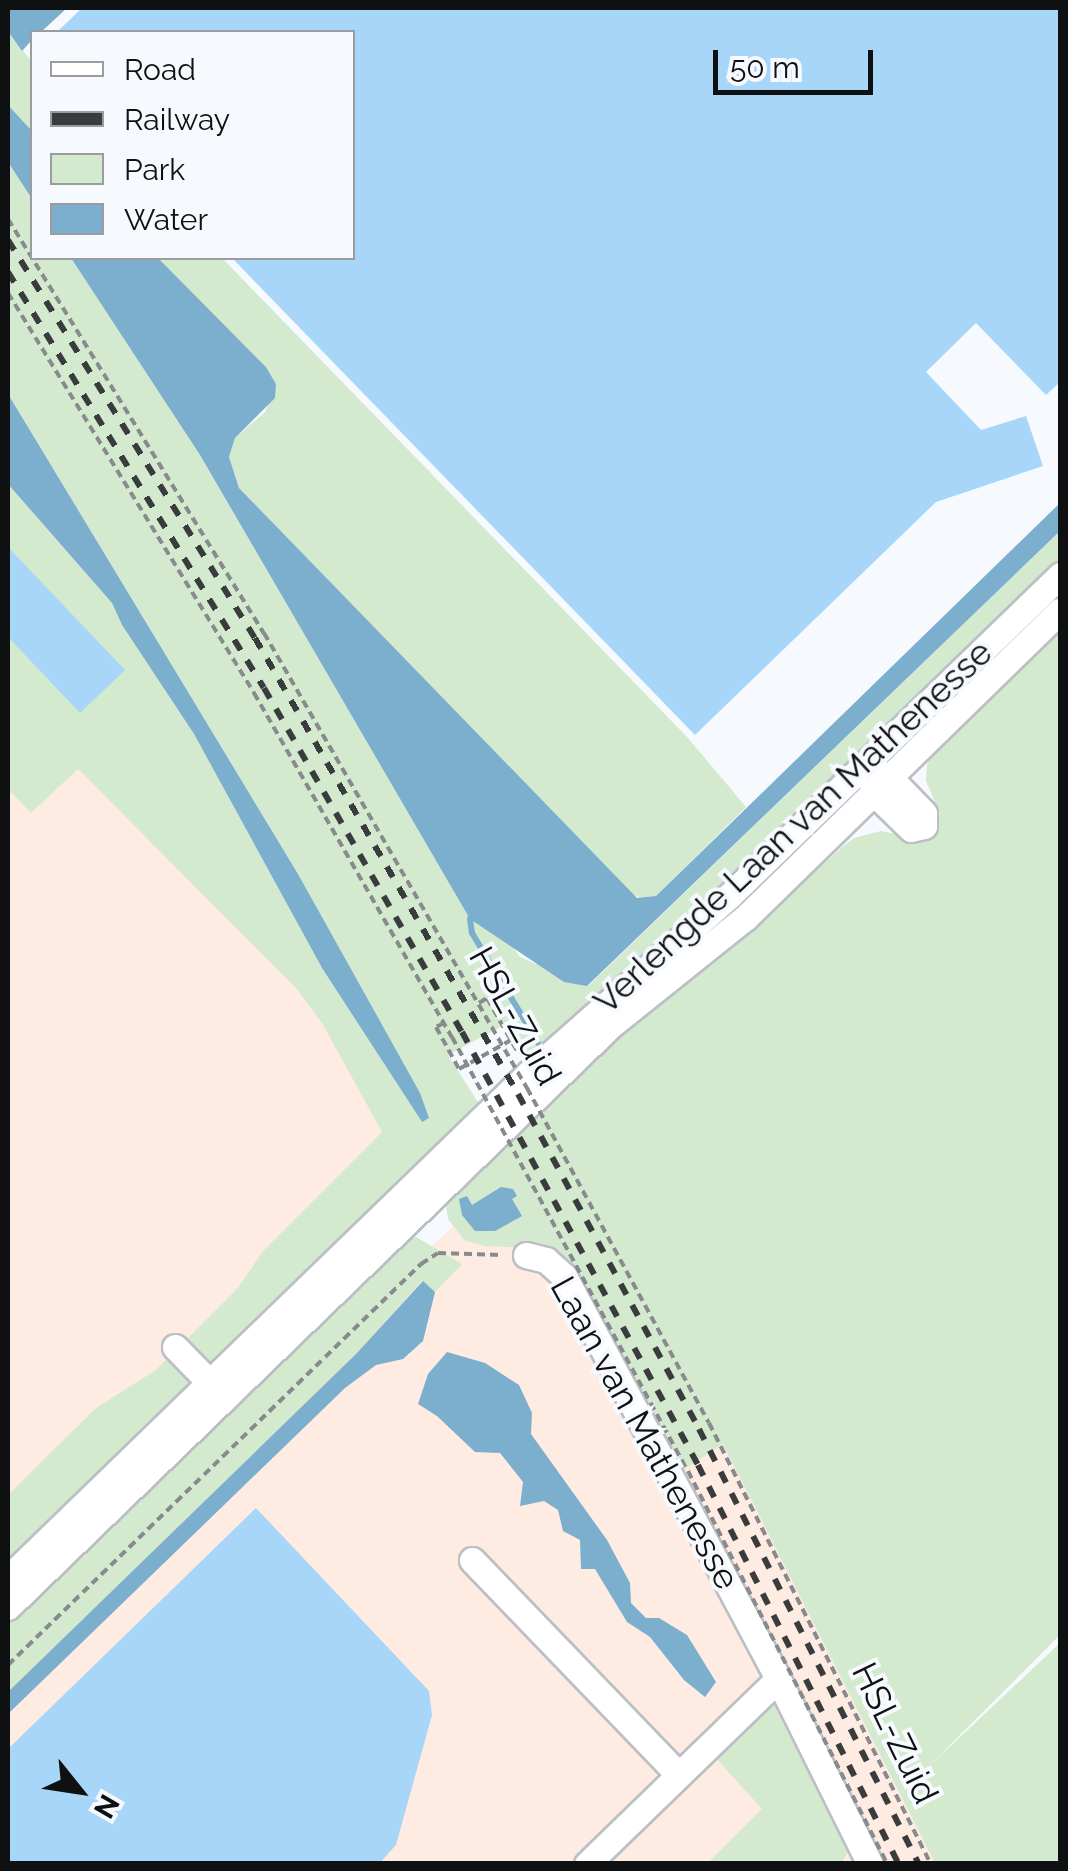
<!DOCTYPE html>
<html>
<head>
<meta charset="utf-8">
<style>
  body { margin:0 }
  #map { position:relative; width:1068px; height:1871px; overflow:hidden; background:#f6fafe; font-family:Raleway,sans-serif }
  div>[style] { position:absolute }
  .industrial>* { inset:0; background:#feebe2 }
  .green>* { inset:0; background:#d3eacf }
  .water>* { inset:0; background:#7caecd }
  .stream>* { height:6px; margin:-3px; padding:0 3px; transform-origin:3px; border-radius:3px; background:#7caecd }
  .building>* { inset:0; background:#a8d6f9 }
  .path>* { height:4px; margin-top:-2px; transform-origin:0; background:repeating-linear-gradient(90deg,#888a8d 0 8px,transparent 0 13px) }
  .roads { filter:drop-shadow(2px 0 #bcc0c4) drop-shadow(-2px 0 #bcc0c4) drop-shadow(0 2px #bcc0c4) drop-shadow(0 -2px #bcc0c4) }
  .minor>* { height:25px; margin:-12.5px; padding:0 12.5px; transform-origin:12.5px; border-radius:12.5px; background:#fff }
  .rail>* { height:6px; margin-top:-3px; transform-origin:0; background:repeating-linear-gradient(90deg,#393b3d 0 12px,transparent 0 24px) }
  .path-bridge>* { height:4px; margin-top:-2px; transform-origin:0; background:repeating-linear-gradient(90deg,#888a8d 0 8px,transparent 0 13px) }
  span { translate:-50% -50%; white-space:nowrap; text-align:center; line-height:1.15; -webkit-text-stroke:8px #f6fafe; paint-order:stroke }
  .street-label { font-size:35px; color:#0f1012 }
  .frame { position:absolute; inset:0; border:10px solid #0f1012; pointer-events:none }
  .legend { position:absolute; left:30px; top:30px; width:325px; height:230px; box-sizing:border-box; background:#f6fafe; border:2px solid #9a9ca0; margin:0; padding:12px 18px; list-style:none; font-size:30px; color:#0f1012 }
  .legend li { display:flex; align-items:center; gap:20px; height:50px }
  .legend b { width:50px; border:2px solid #9a9ca0 }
  .north { position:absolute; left:30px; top:1741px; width:100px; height:100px; -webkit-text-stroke:8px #f6fafe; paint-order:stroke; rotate:120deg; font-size:28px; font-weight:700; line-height:40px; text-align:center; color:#0f1012 }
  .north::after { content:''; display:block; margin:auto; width:35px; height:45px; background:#0f1012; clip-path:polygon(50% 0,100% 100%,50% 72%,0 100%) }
  .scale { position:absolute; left:713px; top:50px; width:160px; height:45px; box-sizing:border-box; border:5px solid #0f1012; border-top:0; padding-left:12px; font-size:30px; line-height:35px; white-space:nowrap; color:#0f1012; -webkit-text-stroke:8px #f6fafe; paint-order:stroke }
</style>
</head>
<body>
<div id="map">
  <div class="industrial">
    <i style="clip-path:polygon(8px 470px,407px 1143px,8px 1534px)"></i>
    <i style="clip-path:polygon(602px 1084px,1002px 1863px,8px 1864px,8px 1651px)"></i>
  </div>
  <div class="green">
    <i style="clip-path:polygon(8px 31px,32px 62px,32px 131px,8px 105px)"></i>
    <i style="clip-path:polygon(8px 162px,32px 199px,32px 258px,71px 258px,200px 455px,470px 918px,510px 943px,520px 957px,588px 986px,1060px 531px,1060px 568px,739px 879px,528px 1066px,506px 1024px,448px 1055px,483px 1110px,8px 1569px,8px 1495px,96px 1408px,156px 1370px,237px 1289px,264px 1250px,382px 1132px,322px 1023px,296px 988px,78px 769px,31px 813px,8px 789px,8px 484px,112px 603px,122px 625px,194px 734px,322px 968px,422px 1122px,423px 1102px,298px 874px,8px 394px)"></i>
    <i style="clip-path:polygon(158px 258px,222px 258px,688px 738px,746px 807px,656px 896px,646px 900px,626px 892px,239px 488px,229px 457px,235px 438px,265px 412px,276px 384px,266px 367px)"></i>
    <i style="clip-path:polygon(1060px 620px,1060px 1635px,924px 1771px,1060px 1643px,1060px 1863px,935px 1863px,723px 1444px,679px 1473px,535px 1248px,484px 1246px,464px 1240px,448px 1219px,445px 1199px,645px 1004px,712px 965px,841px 848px,854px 838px,881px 831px,915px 838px,940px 814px,926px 781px,927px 765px,938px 743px)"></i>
    <i style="clip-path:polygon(416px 1237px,462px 1264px,435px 1292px,422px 1281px,356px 1354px,8px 1692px,8px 1616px,394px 1244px)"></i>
    <i style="clip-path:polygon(774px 1705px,848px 1851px,842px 1863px,707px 1864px,762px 1809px,715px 1757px)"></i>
  </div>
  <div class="water">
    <i style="clip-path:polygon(10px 8px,67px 8px,41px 32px,32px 32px,32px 40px,22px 51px,8px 31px)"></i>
    <i style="clip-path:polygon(8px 105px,32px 131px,32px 199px,8px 162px)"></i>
    <i style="clip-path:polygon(71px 258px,158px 258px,266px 367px,276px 384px,275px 398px,235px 438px,229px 457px,239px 488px,637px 898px,656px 896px,1060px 503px,1060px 531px,587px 986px,564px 982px,470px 919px,200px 455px)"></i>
    <i style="clip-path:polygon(8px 394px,298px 874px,420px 1093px,429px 1118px,422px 1122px,322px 968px,194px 734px,122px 625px,112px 603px,8px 484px)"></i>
    <i style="clip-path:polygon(501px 1187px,513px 1189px,517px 1196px,512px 1199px,522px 1216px,495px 1231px,475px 1231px,462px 1215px,459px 1199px,467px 1196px,472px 1205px)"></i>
    <i style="clip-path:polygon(423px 1281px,435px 1292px,423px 1341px,403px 1359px,376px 1365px,345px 1388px,8px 1714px,8px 1692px,356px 1354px)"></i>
    <i style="clip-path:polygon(447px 1352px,485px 1363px,519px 1385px,532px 1413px,531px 1434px,607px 1540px,630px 1583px,631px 1603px,646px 1618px,659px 1618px,687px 1635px,716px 1682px,705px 1697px,684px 1680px,650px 1637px,627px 1622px,595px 1569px,581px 1569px,580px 1540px,563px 1531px,558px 1510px,544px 1501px,520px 1506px,523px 1482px,500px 1453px,475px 1452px,437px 1416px,418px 1404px,428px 1374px)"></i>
  </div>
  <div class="stream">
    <i style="left:470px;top:919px;width:14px;rotate:82deg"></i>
    <i style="left:472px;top:933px;width:130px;rotate:58.9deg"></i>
  </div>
  <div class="building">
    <i style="clip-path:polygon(82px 8px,1060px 8px,1060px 382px,1046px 395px,976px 323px,926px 372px,981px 430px,1026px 416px,1043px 466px,936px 502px,695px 735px,232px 258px,352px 258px,352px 32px,57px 32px)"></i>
    <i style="clip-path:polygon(8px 547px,125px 670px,80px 713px,8px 637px)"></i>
    <i style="clip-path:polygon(256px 1508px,429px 1691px,432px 1715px,396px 1845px,379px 1864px,8px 1864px,8px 1749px)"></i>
  </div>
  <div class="path">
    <i style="left:479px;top:1003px;width:9px;rotate:-32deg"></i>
    <i style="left:487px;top:998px;width:61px;rotate:60.5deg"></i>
    <i style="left:444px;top:1023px;width:9px;rotate:153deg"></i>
    <i style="left:436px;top:1027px;width:48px;rotate:61.3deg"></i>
    <i style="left:459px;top:1069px;width:60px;rotate:-29.1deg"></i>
    <i style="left:8px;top:1665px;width:576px;rotate:-44.16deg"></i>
    <i style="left:421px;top:1264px;width:20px;rotate:-33deg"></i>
    <i style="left:438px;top:1253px;width:64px;rotate:1.8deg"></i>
  </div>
  <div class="roads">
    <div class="minor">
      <i style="left:865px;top:764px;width:30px;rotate:30deg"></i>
      <i style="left:891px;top:779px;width:47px;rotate:45.9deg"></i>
      <i style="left:924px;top:813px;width:13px;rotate:90deg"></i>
      <i style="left:924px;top:826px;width:13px;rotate:167deg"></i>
      <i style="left:911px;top:829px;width:49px;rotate:-135.8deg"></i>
      <i style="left:876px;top:795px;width:33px;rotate:-110deg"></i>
      <i style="left:526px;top:1255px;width:21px;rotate:14deg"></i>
      <i style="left:546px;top:1260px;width:24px;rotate:42deg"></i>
      <i style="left:564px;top:1276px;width:456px;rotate:62deg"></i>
      <i style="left:778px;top:1679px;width:266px;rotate:135.9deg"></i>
      <i style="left:175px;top:1347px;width:64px;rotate:45.6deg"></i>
      <i style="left:472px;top:1560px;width:298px;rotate:46.1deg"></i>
      <i style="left:8px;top:1578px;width:726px;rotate:-44.11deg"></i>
      <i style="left:529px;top:1073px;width:268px;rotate:-41.5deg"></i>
      <i style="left:730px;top:895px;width:460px;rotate:-44.1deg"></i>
      <i style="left:8px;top:1607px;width:837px;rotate:-43.98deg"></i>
      <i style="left:610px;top:1026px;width:173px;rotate:-38.7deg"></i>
      <i style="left:745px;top:918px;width:440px;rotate:-44.3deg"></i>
      <i style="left:778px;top:1679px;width:207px;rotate:63.6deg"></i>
    </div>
  </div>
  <div class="rail">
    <i style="left:8px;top:240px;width:468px;rotate:58.2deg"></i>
    <i style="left:255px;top:638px;width:526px;rotate:60.03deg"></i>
    <i style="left:518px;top:1094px;width:381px;rotate:61.6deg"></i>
    <i style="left:699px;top:1429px;width:487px;rotate:63.2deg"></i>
    <i style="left:8px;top:272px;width:488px;rotate:58.4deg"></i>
    <i style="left:264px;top:688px;width:397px;rotate:60.1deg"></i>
    <i style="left:462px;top:1032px;width:493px;rotate:61.4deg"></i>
    <i style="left:698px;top:1465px;width:447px;rotate:63.3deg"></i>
  </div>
  <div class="path-bridge">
    <i style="left:8px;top:219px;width:487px;rotate:58.3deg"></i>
    <i style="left:264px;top:633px;width:526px;rotate:59.97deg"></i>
    <i style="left:527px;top:1088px;width:381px;rotate:61.5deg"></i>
    <i style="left:709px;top:1423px;width:494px;rotate:63.3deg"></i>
    <i style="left:8px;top:293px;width:470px;rotate:58.4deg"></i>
    <i style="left:254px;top:693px;width:397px;rotate:60.1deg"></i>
    <i style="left:452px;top:1037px;width:494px;rotate:61.5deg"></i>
    <i style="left:688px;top:1471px;width:441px;rotate:63.1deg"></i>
  </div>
  <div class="street-label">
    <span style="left:793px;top:827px;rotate:-43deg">Verlengde Laan van Mathenesse</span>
    <span style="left:515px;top:1016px;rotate:61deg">HSL-Zuid</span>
    <span style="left:645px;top:1433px;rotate:61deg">Laan van Mathenesse</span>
    <span style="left:895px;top:1733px;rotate:64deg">HSL-Zuid</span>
  </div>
  <div class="frame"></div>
  <ul class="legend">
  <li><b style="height:12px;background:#fff"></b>Road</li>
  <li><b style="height:12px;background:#393b3d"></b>Railway</li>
  <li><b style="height:28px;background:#d3eacf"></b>Park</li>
  <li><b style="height:28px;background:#7caecd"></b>Water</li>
  </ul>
  <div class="north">N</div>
  <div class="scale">50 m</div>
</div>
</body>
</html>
